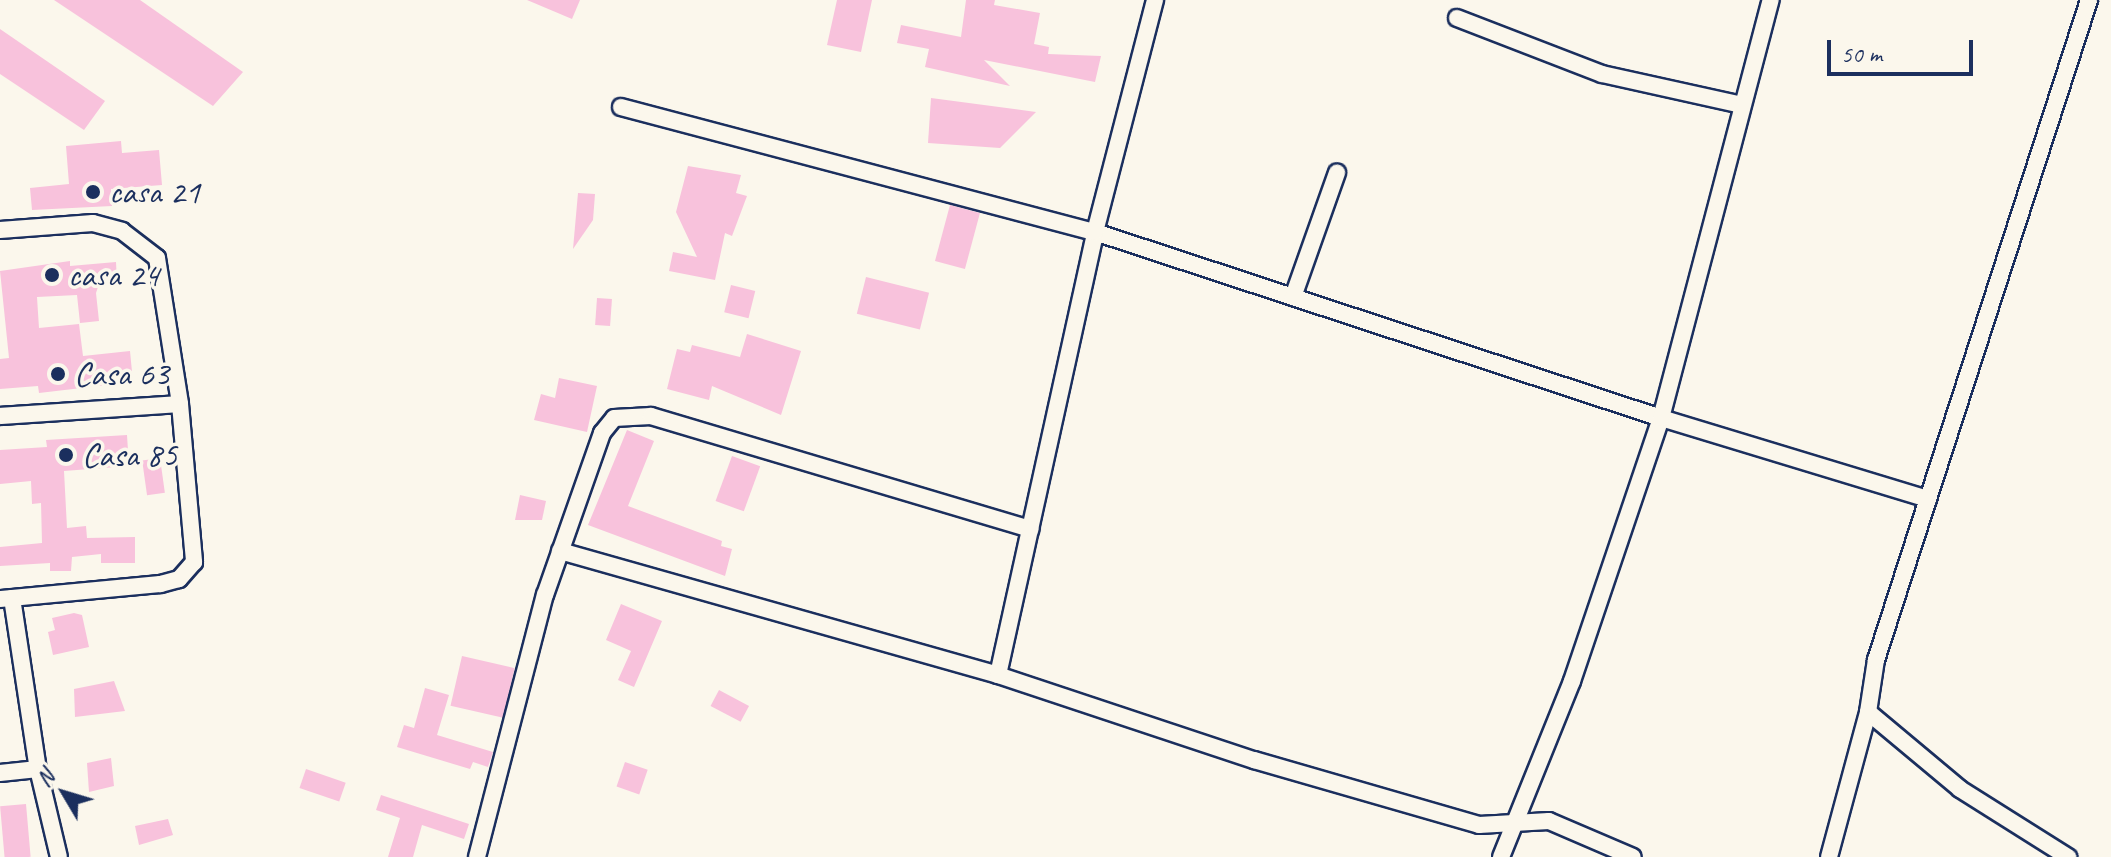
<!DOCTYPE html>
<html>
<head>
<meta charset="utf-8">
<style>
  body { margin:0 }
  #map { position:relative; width:2111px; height:857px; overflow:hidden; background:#fbf7ec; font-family:Caveat,sans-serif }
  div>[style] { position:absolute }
  .building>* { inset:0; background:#f8c2dc; transform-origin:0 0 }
  .roads { filter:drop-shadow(2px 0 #1b2f5e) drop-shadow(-2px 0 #1b2f5e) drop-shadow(0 2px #1b2f5e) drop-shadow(0 -2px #1b2f5e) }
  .minor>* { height:16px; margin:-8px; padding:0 8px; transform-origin:8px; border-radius:8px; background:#fbf7ec }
  .dots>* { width:22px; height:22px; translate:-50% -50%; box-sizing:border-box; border:4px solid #fbf7ec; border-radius:50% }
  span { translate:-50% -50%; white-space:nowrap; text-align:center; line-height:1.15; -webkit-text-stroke:7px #fbf7ec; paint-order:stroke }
  .poi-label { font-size:34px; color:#1b2f5e }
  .left { translate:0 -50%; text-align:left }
  .north { position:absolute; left:24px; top:753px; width:80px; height:80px; -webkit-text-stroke:6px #fbf7ec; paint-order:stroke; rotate:308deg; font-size:22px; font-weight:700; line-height:32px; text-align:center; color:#1b2f5e }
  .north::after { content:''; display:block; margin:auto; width:28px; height:36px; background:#1b2f5e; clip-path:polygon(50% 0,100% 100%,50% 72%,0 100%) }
  .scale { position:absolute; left:1827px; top:40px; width:146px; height:36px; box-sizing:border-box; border:4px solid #1b2f5e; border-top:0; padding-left:10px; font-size:24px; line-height:28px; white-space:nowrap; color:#1b2f5e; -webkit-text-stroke:6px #fbf7ec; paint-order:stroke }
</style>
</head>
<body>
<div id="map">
  <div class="building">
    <i style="clip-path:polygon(54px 0,140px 0,243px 72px,213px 106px)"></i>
    <i style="clip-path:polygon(527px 0,580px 0,572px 19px)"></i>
    <i style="clip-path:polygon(837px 0,872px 0,861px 52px,827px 45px)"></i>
    <i style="clip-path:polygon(966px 0,995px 0,994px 5px,1040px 13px,1034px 44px,1049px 47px,1048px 54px,1101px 56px,1095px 82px,984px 60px,1010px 86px,925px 67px,929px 49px,897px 43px,901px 25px,961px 37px)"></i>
    <i style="clip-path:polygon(0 29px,105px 101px,84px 130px,0 74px)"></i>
    <i style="clip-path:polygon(931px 98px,1036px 112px,1000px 148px,928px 143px)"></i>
    <i style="clip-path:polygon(121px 141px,122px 153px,159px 150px,162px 185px,111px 189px,112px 206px,32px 210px,30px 188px,69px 184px,66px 146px)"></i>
    <i style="clip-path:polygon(688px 166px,741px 175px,736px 193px,747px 196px,732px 236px,725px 233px,715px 280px,669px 271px,673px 252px,697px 257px,676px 212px)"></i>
    <i style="clip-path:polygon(578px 193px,595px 194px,593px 220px,573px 249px)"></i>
    <i style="left:950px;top:205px;width:31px;height:58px;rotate:15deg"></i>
    <i style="clip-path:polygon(70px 261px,70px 266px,116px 262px,117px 282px,99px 284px,96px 293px,99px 321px,80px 323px,77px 295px,37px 297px,39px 328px,79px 324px,83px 356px,130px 351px,133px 382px,39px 393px,38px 386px,0 389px,0 359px,9px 358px,0 271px)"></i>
    <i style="left:866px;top:277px;width:65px;height:38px;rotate:14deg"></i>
    <i style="left:731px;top:285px;width:25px;height:28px;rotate:14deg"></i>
    <i style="left:597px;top:298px;width:15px;height:27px;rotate:4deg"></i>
    <i style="clip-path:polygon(747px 334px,801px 351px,781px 415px,712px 386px,709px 400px,667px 389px,677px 349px,690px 352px,692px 345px,740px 357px)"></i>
    <i style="clip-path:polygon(559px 378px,597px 386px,587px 432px,534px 420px,541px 394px,555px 398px)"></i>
    <i style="clip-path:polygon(627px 430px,654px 441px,628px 506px,722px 541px,721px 546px,732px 549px,725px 576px,588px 525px)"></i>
    <i style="clip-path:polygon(127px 435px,129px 466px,64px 471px,67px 528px,86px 526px,87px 538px,135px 537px,135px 563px,101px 563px,101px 554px,72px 557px,71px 571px,50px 571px,50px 563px,0 566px,0 547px,42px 543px,41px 503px,32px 504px,31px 481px,0 484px,0 450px,47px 447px,46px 440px)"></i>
    <i style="left:732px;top:456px;width:30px;height:48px;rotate:20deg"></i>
    <i style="left:160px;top:458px;width:35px;height:18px;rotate:82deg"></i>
    <i style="clip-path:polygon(520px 495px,546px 501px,542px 520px,515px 520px)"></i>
    <i style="clip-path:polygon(621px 604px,662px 621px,634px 687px,618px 680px,631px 651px,606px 640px)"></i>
    <i style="clip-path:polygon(74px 613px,82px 615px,89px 647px,53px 655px,48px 632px,55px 630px,52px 618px)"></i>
    <i style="left:462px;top:656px;width:54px;height:51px;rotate:13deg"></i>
    <i style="clip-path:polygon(114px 681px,125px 711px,75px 717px,74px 689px)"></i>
    <i style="clip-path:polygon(425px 688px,449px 695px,437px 735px,493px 752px,488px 767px,473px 762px,470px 769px,397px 747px,404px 725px,414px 728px)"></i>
    <i style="left:719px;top:690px;width:34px;height:18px;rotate:28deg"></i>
    <i style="clip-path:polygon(111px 758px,114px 786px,89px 792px,87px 763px)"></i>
    <i style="left:625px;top:762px;width:24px;height:26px;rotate:19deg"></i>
    <i style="left:306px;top:769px;width:42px;height:20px;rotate:19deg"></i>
    <i style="clip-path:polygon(381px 795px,469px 824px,464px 839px,422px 825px,413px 857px,388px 857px,400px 818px,376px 810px)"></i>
    <i style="left:26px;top:804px;width:53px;height:26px;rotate:85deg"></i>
    <i style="clip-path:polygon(168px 819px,173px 835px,139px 845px,135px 826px)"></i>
  </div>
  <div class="roads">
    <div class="minor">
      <i style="left:1457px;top:18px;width:155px;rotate:21.1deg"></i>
      <i style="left:1602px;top:74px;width:143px;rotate:12.5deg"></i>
      <i style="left:621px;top:107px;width:490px;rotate:14.8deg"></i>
      <i style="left:1095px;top:232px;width:596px;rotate:18.19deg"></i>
      <i style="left:1661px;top:418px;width:279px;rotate:16.9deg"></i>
      <i style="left:0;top:230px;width:93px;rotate:-4.3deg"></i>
      <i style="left:93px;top:223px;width:30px;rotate:15deg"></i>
      <i style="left:122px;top:231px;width:44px;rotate:37.6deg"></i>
      <i style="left:157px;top:258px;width:148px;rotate:81deg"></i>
      <i style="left:180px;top:404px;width:159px;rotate:84.9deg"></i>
      <i style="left:194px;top:562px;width:23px;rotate:131deg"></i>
      <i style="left:179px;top:579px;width:20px;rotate:165deg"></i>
      <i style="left:160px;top:584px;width:161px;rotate:174.6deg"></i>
      <i style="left:1293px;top:297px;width:132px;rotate:-70.5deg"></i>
      <i style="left:0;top:416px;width:180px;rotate:-3.8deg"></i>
      <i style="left:560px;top:551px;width:455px;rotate:15.8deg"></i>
      <i style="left:998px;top:675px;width:270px;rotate:18.4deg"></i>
      <i style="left:1254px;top:760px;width:234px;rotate:16.1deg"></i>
      <i style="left:1479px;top:825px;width:70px;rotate:-3.3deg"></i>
      <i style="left:1549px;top:821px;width:91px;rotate:23.2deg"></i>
      <i style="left:12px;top:598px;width:173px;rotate:81.4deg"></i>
      <i style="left:38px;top:769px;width:90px;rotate:76.6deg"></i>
      <i style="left:998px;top:675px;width:453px;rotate:-77.6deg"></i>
      <i style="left:1095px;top:232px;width:240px;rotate:-75.5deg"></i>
      <i style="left:1868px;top:712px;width:120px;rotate:39.9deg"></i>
      <i style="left:1960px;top:789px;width:128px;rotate:32.2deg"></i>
      <i style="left:0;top:773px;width:38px;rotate:-6deg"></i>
      <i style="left:477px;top:857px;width:271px;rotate:-75.5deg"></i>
      <i style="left:545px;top:595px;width:172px;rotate:-70.6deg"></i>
      <i style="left:602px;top:433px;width:19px;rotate:-51deg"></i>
      <i style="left:614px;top:418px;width:37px;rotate:-3deg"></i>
      <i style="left:651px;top:416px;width:396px;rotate:16.6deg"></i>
      <i style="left:1501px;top:857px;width:190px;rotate:-68deg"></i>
      <i style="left:1572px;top:681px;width:278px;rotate:-71.3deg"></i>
      <i style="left:1661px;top:418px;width:432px;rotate:-75.3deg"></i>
      <i style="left:1829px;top:857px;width:150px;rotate:-74.9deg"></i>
      <i style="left:1868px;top:712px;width:53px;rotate:-81.3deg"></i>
      <i style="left:1876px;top:660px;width:694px;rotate:-72.11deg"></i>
    </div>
  </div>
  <div class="dots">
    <i style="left:93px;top:192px;background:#1b2f5e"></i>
    <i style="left:52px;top:275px;background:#1b2f5e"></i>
    <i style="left:58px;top:374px;background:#1b2f5e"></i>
    <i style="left:66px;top:455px;background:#1b2f5e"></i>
  </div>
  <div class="poi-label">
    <span class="left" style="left:109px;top:192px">casa 21</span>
    <span class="left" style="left:68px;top:275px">casa 24</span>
    <span class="left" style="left:74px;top:374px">Casa 63</span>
    <span class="left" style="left:82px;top:455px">Casa 85</span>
  </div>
  <div class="north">N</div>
  <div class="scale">50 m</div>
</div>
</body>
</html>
